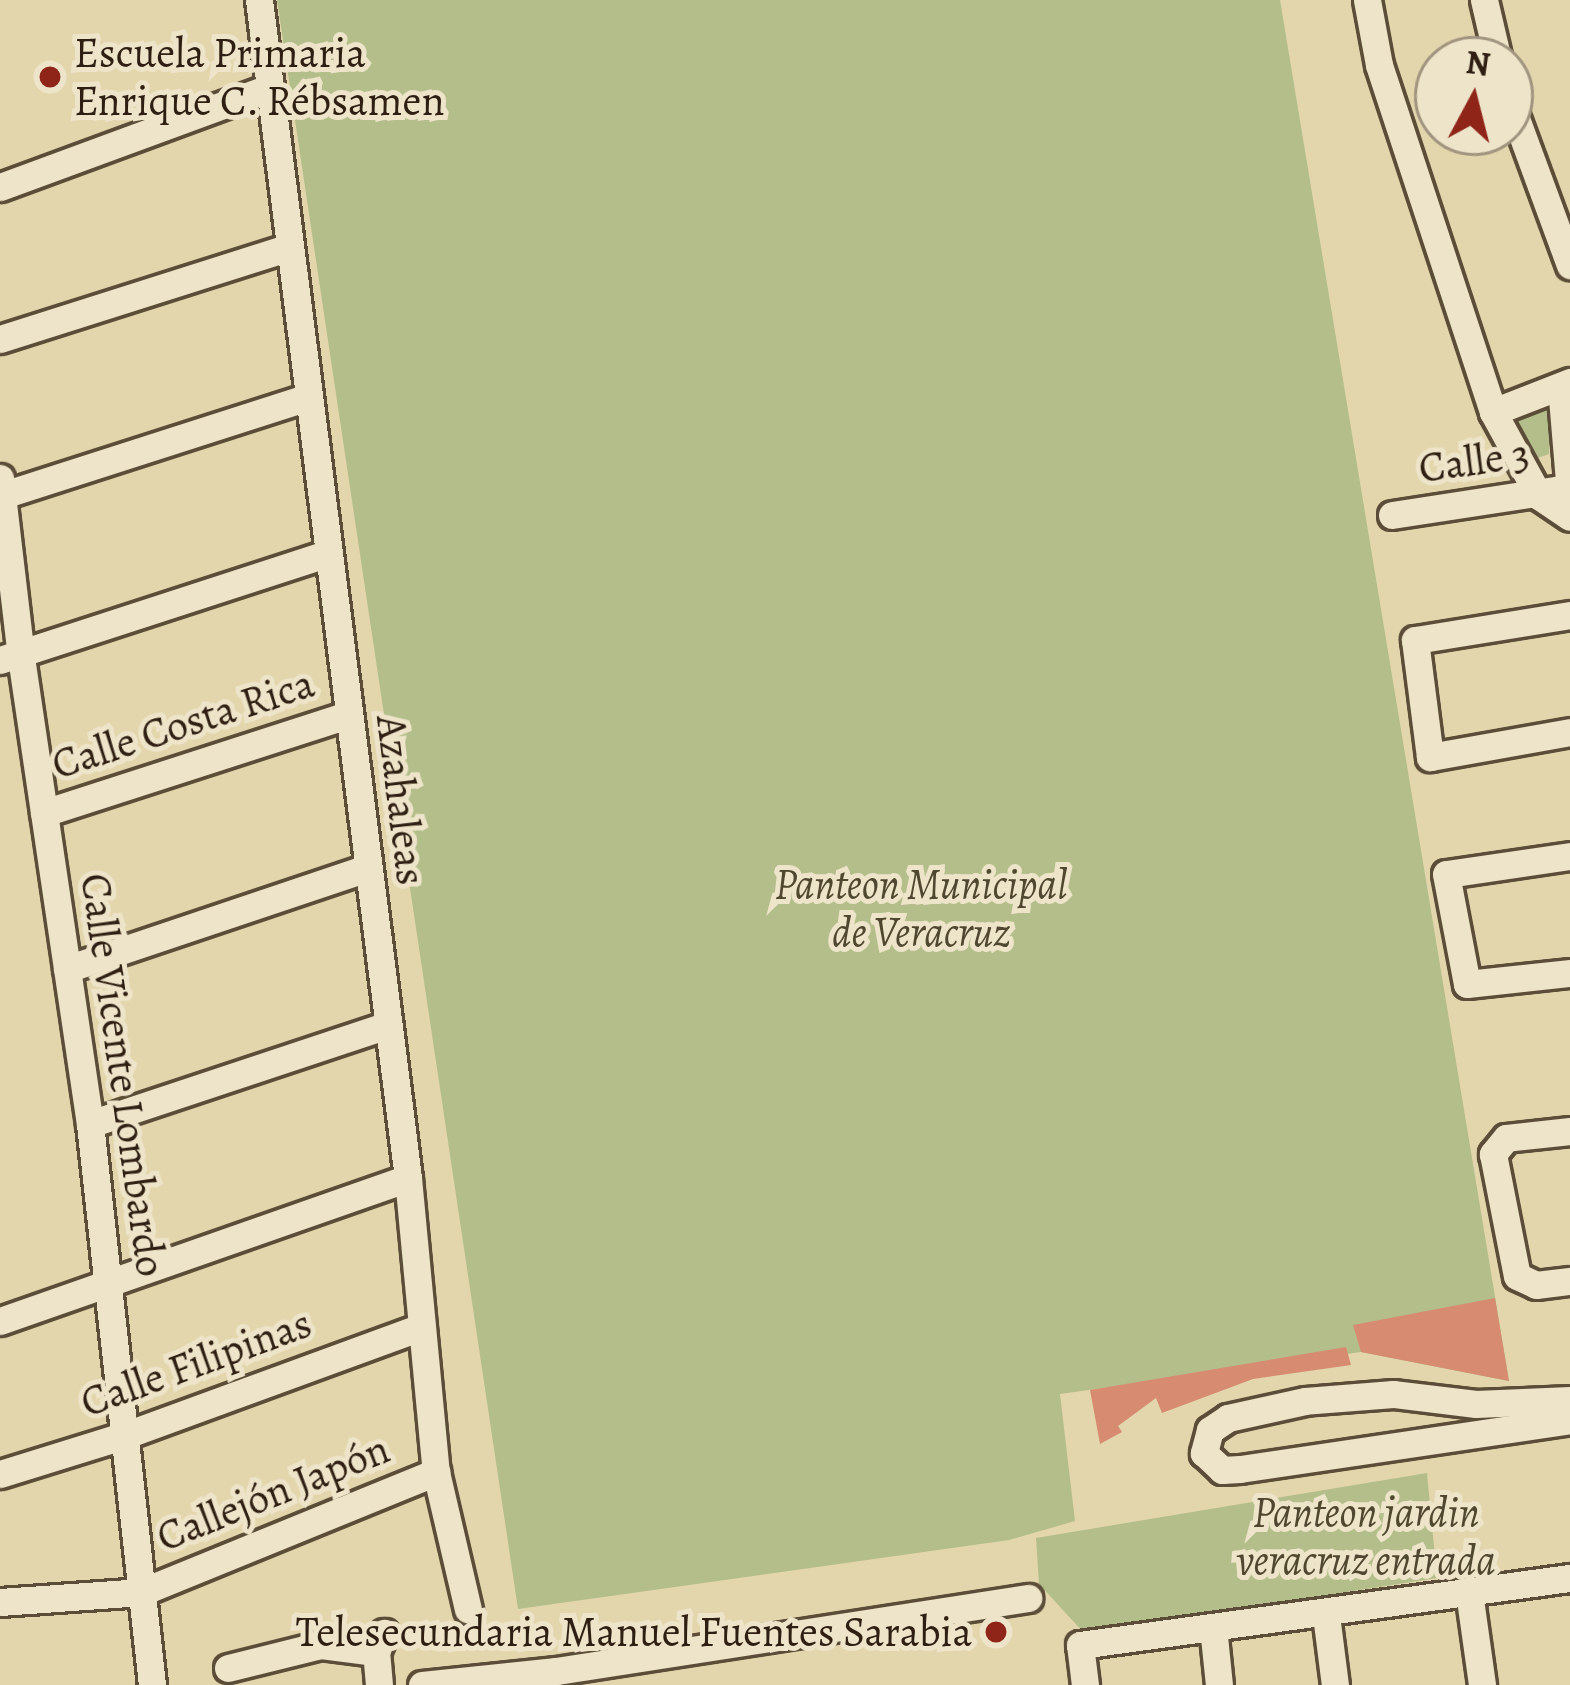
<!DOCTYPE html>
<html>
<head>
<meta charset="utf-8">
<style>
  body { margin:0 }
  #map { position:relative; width:1570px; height:1685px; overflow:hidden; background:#e3d6ac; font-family:Alegreya,serif }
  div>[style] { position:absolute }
  .green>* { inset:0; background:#b3be8a }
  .building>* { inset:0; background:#d78b71 }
  .roads { filter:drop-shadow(3px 0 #5b4d38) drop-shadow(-3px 0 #5b4d38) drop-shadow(0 3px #5b4d38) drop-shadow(0 -3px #5b4d38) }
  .minor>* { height:27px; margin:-13.5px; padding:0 13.5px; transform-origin:13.5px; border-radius:13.5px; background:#ede4c9 }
  .dots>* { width:33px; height:33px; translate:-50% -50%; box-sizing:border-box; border:6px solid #ede4c9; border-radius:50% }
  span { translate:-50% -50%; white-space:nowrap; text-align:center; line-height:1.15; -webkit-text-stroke:10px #ede4c9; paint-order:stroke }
  .poi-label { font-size:42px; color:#2e1f12 }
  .left { translate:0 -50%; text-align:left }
  .right { translate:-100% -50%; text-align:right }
  .street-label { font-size:42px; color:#2e1f12 }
  .park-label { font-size:42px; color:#4f4730; font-style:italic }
  .north { position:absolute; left:1414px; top:36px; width:120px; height:120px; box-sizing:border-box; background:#ede4c9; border:3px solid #a19580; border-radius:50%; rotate:7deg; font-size:33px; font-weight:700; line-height:48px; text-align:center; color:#2e1f12 }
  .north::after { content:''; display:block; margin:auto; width:42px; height:54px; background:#8f2418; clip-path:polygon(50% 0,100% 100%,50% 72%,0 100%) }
</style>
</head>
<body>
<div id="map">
  <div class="green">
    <i style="clip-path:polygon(277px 0,1280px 0,1509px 1381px,1361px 1352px,1060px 1394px,1075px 1521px,1009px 1540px,518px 1609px)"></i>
    <i style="clip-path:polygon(1551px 406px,1549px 454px,1523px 463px,1505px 416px)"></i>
    <i style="clip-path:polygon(1427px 1473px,1437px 1578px,1084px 1633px,1039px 1584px,1036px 1538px)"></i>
  </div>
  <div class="building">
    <i style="clip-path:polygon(1495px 1298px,1509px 1381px,1361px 1352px,1353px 1325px)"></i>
    <i style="clip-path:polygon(1346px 1347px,1351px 1365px,1253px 1379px,1162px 1413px,1156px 1398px,1118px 1426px,1122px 1432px,1100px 1444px,1090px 1390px)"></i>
  </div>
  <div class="roads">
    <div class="minor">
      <i style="left:259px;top:0;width:1187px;rotate:82.79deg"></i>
      <i style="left:408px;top:1178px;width:295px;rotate:84.6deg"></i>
      <i style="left:436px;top:1472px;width:141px;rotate:76.9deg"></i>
      <i style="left:1367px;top:0;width:66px;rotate:79.5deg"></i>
      <i style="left:1379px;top:65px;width:365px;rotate:71.8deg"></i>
      <i style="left:1493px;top:412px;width:96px;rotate:61.3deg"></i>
      <i style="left:1539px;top:496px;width:37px;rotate:34deg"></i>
      <i style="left:1484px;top:0;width:62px;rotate:76.9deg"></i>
      <i style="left:1510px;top:102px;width:174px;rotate:69.8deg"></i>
      <i style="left:0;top:187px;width:284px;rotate:-20.2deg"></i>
      <i style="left:0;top:339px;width:301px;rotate:-17.6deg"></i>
      <i style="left:1561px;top:386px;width:107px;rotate:85.2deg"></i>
      <i style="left:1493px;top:412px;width:83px;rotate:-21.3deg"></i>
      <i style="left:0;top:478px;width:180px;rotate:83.3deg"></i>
      <i style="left:21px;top:657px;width:472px;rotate:81.6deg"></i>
      <i style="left:90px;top:1124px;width:564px;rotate:83.69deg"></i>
      <i style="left:0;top:496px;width:321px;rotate:-17.8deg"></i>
      <i style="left:1392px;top:515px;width:179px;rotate:-8.7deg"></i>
      <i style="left:1570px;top:615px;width:157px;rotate:170.8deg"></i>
      <i style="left:1415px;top:640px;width:118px;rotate:82.7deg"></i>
      <i style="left:1430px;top:757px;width:142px;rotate:-10.1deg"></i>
      <i style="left:0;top:660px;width:344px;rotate:-18deg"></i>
      <i style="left:44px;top:813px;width:318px;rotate:-17.9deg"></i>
      <i style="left:1570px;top:856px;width:125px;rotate:171.7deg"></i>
      <i style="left:1446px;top:874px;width:112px;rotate:79.2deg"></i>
      <i style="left:1467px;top:984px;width:104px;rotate:-6.1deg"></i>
      <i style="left:67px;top:969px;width:317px;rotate:-18.6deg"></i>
      <i style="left:90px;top:1124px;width:313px;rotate:-18.4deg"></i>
      <i style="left:1570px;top:1131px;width:64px;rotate:173.8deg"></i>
      <i style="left:1506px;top:1138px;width:21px;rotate:129deg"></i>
      <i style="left:1493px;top:1154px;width:124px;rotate:78.9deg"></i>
      <i style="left:1517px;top:1276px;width:21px;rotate:25deg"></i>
      <i style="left:1536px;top:1285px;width:34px;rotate:-7deg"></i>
      <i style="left:0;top:1321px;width:432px;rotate:-19.3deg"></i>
      <i style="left:1570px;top:1400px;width:94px;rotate:177.6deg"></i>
      <i style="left:1476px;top:1404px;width:84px;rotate:-173.1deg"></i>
      <i style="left:1393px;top:1394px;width:88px;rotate:175.5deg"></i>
      <i style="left:1305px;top:1401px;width:79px;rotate:167.6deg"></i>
      <i style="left:1228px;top:1418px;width:22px;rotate:146deg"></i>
      <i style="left:1210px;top:1430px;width:24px;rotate:105deg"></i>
      <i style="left:1204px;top:1453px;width:25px;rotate:43deg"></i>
      <i style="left:1222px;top:1470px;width:18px;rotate:-3deg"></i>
      <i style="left:1240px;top:1469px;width:334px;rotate:-8.4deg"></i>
      <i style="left:0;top:1474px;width:132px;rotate:-17.2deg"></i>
      <i style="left:126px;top:1435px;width:312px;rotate:-20.1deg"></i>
      <i style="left:1469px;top:1592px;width:94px;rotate:82deg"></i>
      <i style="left:0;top:1602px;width:142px;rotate:-4deg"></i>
      <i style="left:142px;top:1592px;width:318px;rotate:-22.2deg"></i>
      <i style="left:1326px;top:1615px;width:71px;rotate:82.7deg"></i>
      <i style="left:1213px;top:1627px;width:58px;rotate:84.1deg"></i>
      <i style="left:228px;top:1668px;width:96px;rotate:-13.9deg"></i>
      <i style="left:321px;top:1645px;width:55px;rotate:7.3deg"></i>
      <i style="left:379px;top:1685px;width:33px;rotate:-95deg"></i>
      <i style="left:376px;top:1652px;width:21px;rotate:-67deg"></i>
      <i style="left:422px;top:1685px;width:135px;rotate:-6deg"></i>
      <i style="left:556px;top:1671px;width:478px;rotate:-8.8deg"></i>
      <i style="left:1085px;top:1685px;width:40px;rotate:-97.1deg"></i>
      <i style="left:1080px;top:1645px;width:495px;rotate:-7.8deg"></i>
    </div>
  </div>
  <div class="dots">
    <i style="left:50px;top:77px;background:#8f2418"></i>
    <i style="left:996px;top:1632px;background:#8f2418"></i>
  </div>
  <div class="poi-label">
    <span class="left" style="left:74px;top:77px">Escuela Primaria<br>Enrique C. Rébsamen</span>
    <span class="right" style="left:972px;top:1632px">Telesecundaria Manuel Fuentes Sarabia</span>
  </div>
  <div class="street-label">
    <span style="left:1474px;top:461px;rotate:-8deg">Calle 3</span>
    <span style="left:183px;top:724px;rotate:-18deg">Calle Costa Rica</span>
    <span style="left:401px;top:800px;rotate:83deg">Azahaleas</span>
    <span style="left:123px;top:1075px;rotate:82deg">Calle Vicente Lombardo</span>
    <span style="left:196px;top:1363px;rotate:-20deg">Calle Filipinas</span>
    <span style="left:273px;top:1493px;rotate:-22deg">Callejón Japón</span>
  </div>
  <div class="park-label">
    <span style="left:921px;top:908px">Panteon Municipal<br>de Veracruz</span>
    <span style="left:1366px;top:1536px">Panteon jardin<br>veracruz entrada</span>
  </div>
  <div class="north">N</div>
</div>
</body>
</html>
